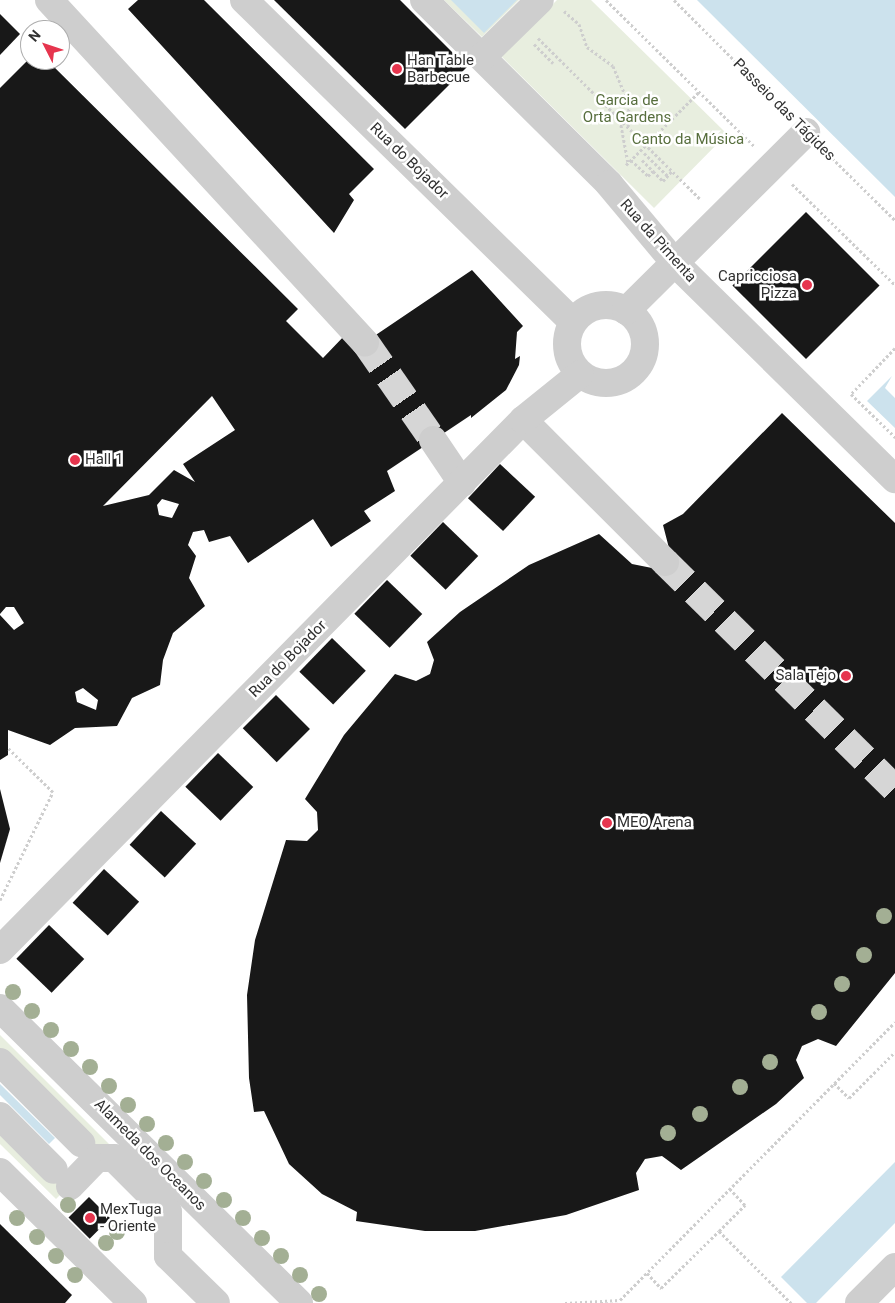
<!DOCTYPE html>
<html>
<head>
<meta charset="utf-8">
<style>
  body { margin:0 }
  #map { position:relative; width:895px; height:1303px; overflow:hidden; background:#fff; font-family:Roboto,sans-serif }
  div>[style] { position:absolute }
  .green>* { inset:0; background:#e8eedf }
  .water>* { inset:0; background:#cce2ed }
  .building>* { inset:0; background:#181818; transform-origin:0 0 }
  .minor-tunnel>* { height:28px; margin-top:-14px; transform-origin:0; background:repeating-linear-gradient(90deg,#d6d6d6 0 28px,transparent 0 42px) }
  .path>* { height:3px; margin-top:-1.5px; transform-origin:0; background:repeating-linear-gradient(90deg,#cecece 0 2.5px,transparent 0 5px) }
  .minor>* { height:28px; margin:-14px; padding:0 14px; transform-origin:14px; border-radius:14px; background:#cecece }
  .minor>.ring { margin:-14px; padding:0; box-sizing:content-box; background:none; border:28px solid #cecece; border-radius:50% }
  .trees>* { width:16px; height:16px; margin:-8px; border-radius:50%; background:#a3af94 }
  .dots>* { width:14px; height:14px; translate:-50% -50%; box-sizing:border-box; border:2px solid #fff; border-radius:50% }
  span { translate:-50% -50%; white-space:nowrap; text-align:center; line-height:1.15; -webkit-text-stroke:5px #fff; paint-order:stroke }
  .poi-label { font-size:15px; color:#313131 }
  .left { translate:0 -50%; text-align:left }
  .right { translate:-100% -50%; text-align:right }
  .park-label { font-size:15px; color:#576e3d }
  .street-label { font-size:15px; color:#313131 }
  .north { position:absolute; left:20px; top:20px; width:50px; height:50px; box-sizing:border-box; background:#fff; border:1px solid #adadad; border-radius:50%; rotate:311deg; font-size:14px; font-weight:700; line-height:20px; text-align:center; color:#313131 }
  .north::after { content:''; display:block; margin:auto; width:18px; height:22px; background:#e6354e; clip-path:polygon(50% 0,100% 100%,50% 72%,0 100%) }
</style>
</head>
<body>
<div id="map">
  <div class="green">
    <i style="clip-path:polygon(444px 0,519px 0,482px 37px)"></i>
    <i style="clip-path:polygon(557px 0,591px 0,727px 134px,654px 208px,501px 56px)"></i>
    <i style="clip-path:polygon(0 1035px,110px 1145px,100px 1156px,0 1057px)"></i>
    <i style="clip-path:polygon(0 1122px,67px 1188px,56px 1199px,0 1144px)"></i>
  </div>
  <div class="water">
    <i style="clip-path:polygon(451px 0,517px 0,484px 33px)"></i>
    <i style="clip-path:polygon(697px 0,895px 0,895px 197px)"></i>
    <i style="clip-path:polygon(892px 376px,885px 388px,895px 398px,895px 428px,867px 401px)"></i>
    <i style="clip-path:polygon(0 1084px,55px 1138px,49px 1144px,0 1095px)"></i>
    <i style="clip-path:polygon(895px 1162px,895px 1223px,816px 1303px,807px 1303px,781px 1277px)"></i>
  </div>
  <div class="building">
    <i style="clip-path:polygon(138px 0,204px 0,374px 169px,349px 194px,354px 200px,334px 233px,128px 9px)"></i>
    <i style="clip-path:polygon(274px 0,400px 0,467px 67px,405px 129px)"></i>
    <i style="clip-path:polygon(0 14px,20px 34px,0 55px)"></i>
    <i style="clip-path:polygon(evenodd,30px 58px,47px 60px,298px 309px,286px 321px,323px 358px,346px 334px,358px 347px,472px 270px,523px 326px,517px 332px,515px 359px,520px 356px,519px 365px,506px 390px,471px 418px,471px 415px,387px 471px,395px 491px,364px 511px,371px 521px,337px 543px,331px 547px,313px 519px,248px 563px,230px 536px,209px 542px,204px 530px,193px 532px,188px 545px,196px 556px,189px 578px,205px 606px,173px 633px,163px 660px,160px 685px,132px 698px,117px 726px,75px 728px,50px 745px,8px 730px,8px 755px,0 760px,0 615px,14px 630px,24px 623px,14px 607px,6px 607px,0 614px,0 88px,30px 58px,212px 396px,235px 430px,183px 464px,195px 482px,174px 470px,149px 495px,103px 506px,212px 396px,30px 58px,162px 499px,179px 504px,172px 518px,159px 515px,157px 505px,162px 499px,30px 58px,83px 688px,98px 700px,96px 710px,77px 702px,75px 692px,83px 688px)"></i>
    <i style="left:806px;top:212px;width:104px;height:104px;rotate:45deg"></i>
    <i style="clip-path:polygon(782px 413px,895px 523px,895px 973px,836px 1046px,818px 1039px,802px 1046px,796px 1060px,804px 1078px,776px 1104px,681px 1170px,662px 1156px,645px 1159px,636px 1173px,639px 1190px,566px 1215px,475px 1231px,425px 1231px,356px 1221px,357px 1212px,322px 1194px,289px 1164px,264px 1111px,254px 1112px,249px 1078px,247px 995px,255px 940px,286px 840px,307px 841px,318px 830px,317px 812px,305px 799px,344px 735px,395px 674px,416px 681px,430px 674px,434px 660px,427px 642px,460px 612px,529px 565px,599px 534px,632px 564px,652px 568px,670px 552px,663px 525px,683px 514px)"></i>
    <i style="left:500px;top:464px;width:48px;height:47px;rotate:43deg"></i>
    <i style="left:443px;top:522px;width:49px;height:47px;rotate:44deg"></i>
    <i style="left:387px;top:580px;width:49px;height:47px;rotate:44deg"></i>
    <i style="left:332px;top:638px;width:47px;height:47px;rotate:44deg"></i>
    <i style="left:276px;top:695px;width:48px;height:47px;rotate:45deg"></i>
    <i style="left:218px;top:753px;width:49px;height:47px;rotate:44deg"></i>
    <i style="clip-path:polygon(0 789px,10px 829px,0 863px)"></i>
    <i style="left:161px;top:811px;width:48px;height:46px;rotate:43deg"></i>
    <i style="left:104px;top:869px;width:48px;height:46px;rotate:43deg"></i>
    <i style="left:49px;top:925px;width:49px;height:47px;rotate:44deg"></i>
    <i style="left:89px;top:1197px;width:30px;height:29px;rotate:45deg"></i>
    <i style="clip-path:polygon(0 1224px,72px 1295px,65px 1303px,0 1303px)"></i>
  </div>
  <div class="minor-tunnel">
    <i style="left:365px;top:342px;width:119px;rotate:55.2deg"></i>
    <i style="left:665px;top:562px;width:323px;rotate:44.6deg"></i>
  </div>
  <div class="path">
    <i style="left:606px;top:0;width:208px;rotate:44.6deg"></i>
    <i style="left:674px;top:0;width:160px;rotate:45deg"></i>
    <i style="left:564px;top:11px;width:20px;rotate:41deg"></i>
    <i style="left:579px;top:24px;width:24px;rotate:71deg"></i>
    <i style="left:587px;top:47px;width:32px;rotate:36deg"></i>
    <i style="left:613px;top:66px;width:41px;rotate:67.2deg"></i>
    <i style="left:629px;top:104px;width:24px;rotate:92deg"></i>
    <i style="left:538px;top:38px;width:228px;rotate:44.8deg"></i>
    <i style="left:534px;top:44px;width:27px;rotate:45deg"></i>
    <i style="left:620px;top:120px;width:44px;rotate:79.5deg"></i>
    <i style="left:825px;top:151px;width:98px;rotate:44.6deg"></i>
    <i style="left:644px;top:153px;width:33px;rotate:44deg"></i>
    <i style="left:631px;top:160px;width:23px;rotate:43deg"></i>
    <i style="left:648px;top:176px;width:7px;rotate:-45deg"></i>
    <i style="left:653px;top:171px;width:14px;rotate:45deg"></i>
    <i style="left:663px;top:181px;width:13px;rotate:-48deg"></i>
    <i style="left:642px;top:160px;width:16px;rotate:45deg"></i>
    <i style="left:626px;top:165px;width:103px;rotate:-45deg"></i>
    <i style="left:792px;top:184px;width:144px;rotate:44.4deg"></i>
    <i style="left:895px;top:348px;width:64px;rotate:133.7deg"></i>
    <i style="left:851px;top:394px;width:62px;rotate:44.3deg"></i>
    <i style="left:0;top:900px;width:120px;rotate:-63.9deg"></i>
    <i style="left:53px;top:792px;width:63px;rotate:-135.6deg"></i>
    <i style="left:834px;top:1083px;width:21px;rotate:45deg"></i>
    <i style="left:849px;top:1098px;width:65px;rotate:-45deg"></i>
    <i style="left:719px;top:1231px;width:37px;rotate:-45deg"></i>
    <i style="left:745px;top:1205px;width:22px;rotate:-133deg"></i>
    <i style="left:647px;top:1273px;width:21px;rotate:47deg"></i>
    <i style="left:661px;top:1288px;width:81px;rotate:-44.5deg"></i>
    <i style="left:719px;top:1231px;width:102px;rotate:45deg"></i>
    <i style="left:565px;top:1303px;width:55px;rotate:-3.1deg"></i>
    <i style="left:620px;top:1300px;width:391px;rotate:-45.3deg"></i>
  </div>
  <div class="minor">
    <i style="left:49px;top:0;width:466px;rotate:47.3deg"></i>
    <i style="left:244px;top:0;width:460px;rotate:44.4deg"></i>
    <i style="left:424px;top:0;width:261px;rotate:44.8deg"></i>
    <i style="left:609px;top:184px;width:104px;rotate:50.1deg"></i>
    <i style="left:676px;top:264px;width:307px;rotate:44.5deg"></i>
    <i style="left:482px;top:57px;width:81px;rotate:-44.5deg"></i>
    <i class="ring" style="left:567px;top:305px;width:50px;height:50px"></i>
    <i style="left:626px;top:311px;width:254px;rotate:-44.8deg"></i>
    <i style="left:523px;top:420px;width:201px;rotate:45deg"></i>
    <i style="left:433px;top:440px;width:52px;rotate:56deg"></i>
    <i style="left:0;top:950px;width:745px;rotate:-45.38deg"></i>
    <i style="left:523px;top:420px;width:73px;rotate:-38.9deg"></i>
    <i style="left:0;top:1008px;width:420px;rotate:44.6deg"></i>
    <i style="left:0;top:1062px;width:115px;rotate:45deg"></i>
    <i style="left:0;top:1116px;width:76px;rotate:45deg"></i>
    <i style="left:0;top:1172px;width:187px;rotate:44.6deg"></i>
    <i style="left:70px;top:1186px;width:39px;rotate:-46deg"></i>
    <i style="left:97px;top:1158px;width:17px"></i>
    <i style="left:114px;top:1158px;width:76px;rotate:45deg"></i>
    <i style="left:168px;top:1212px;width:44px;rotate:90deg"></i>
    <i style="left:168px;top:1256px;width:67px;rotate:44.4deg"></i>
    <i style="left:859px;top:1303px;width:51px;rotate:-45deg"></i>
  </div>
  <div class="trees">
    <i style="left:884px;top:916px"></i>
    <i style="left:864px;top:955px"></i>
    <i style="left:842px;top:984px"></i>
    <i style="left:13px;top:992px"></i>
    <i style="left:32px;top:1011px"></i>
    <i style="left:819px;top:1012px"></i>
    <i style="left:51px;top:1030px"></i>
    <i style="left:71px;top:1049px"></i>
    <i style="left:770px;top:1062px"></i>
    <i style="left:90px;top:1067px"></i>
    <i style="left:109px;top:1086px"></i>
    <i style="left:740px;top:1087px"></i>
    <i style="left:128px;top:1105px"></i>
    <i style="left:700px;top:1114px"></i>
    <i style="left:147px;top:1124px"></i>
    <i style="left:668px;top:1133px"></i>
    <i style="left:166px;top:1143px"></i>
    <i style="left:185px;top:1162px"></i>
    <i style="left:204px;top:1181px"></i>
    <i style="left:224px;top:1200px"></i>
    <i style="left:68px;top:1205px"></i>
    <i style="left:17px;top:1218px"></i>
    <i style="left:243px;top:1218px"></i>
    <i style="left:117px;top:1232px"></i>
    <i style="left:37px;top:1237px"></i>
    <i style="left:262px;top:1238px"></i>
    <i style="left:106px;top:1243px"></i>
    <i style="left:56px;top:1256px"></i>
    <i style="left:281px;top:1256px"></i>
    <i style="left:75px;top:1275px"></i>
    <i style="left:300px;top:1275px"></i>
    <i style="left:319px;top:1294px"></i>
  </div>
  <div class="dots">
    <i style="left:397px;top:69px;background:#e6354e"></i>
    <i style="left:807px;top:285px;background:#e6354e"></i>
    <i style="left:75px;top:460px;background:#e6354e"></i>
    <i style="left:846px;top:676px;background:#e6354e"></i>
    <i style="left:607px;top:823px;background:#e6354e"></i>
    <i style="left:90px;top:1218px;background:#e6354e"></i>
  </div>
  <div class="poi-label">
    <span class="left" style="left:407px;top:69px">Han Table<br>Barbecue</span>
    <span class="right" style="left:797px;top:285px">Capricciosa<br>Pizza</span>
    <span class="left" style="left:85px;top:460px">Hall 1</span>
    <span class="right" style="left:836px;top:676px">Sala Tejo</span>
    <span class="left" style="left:617px;top:823px">MEO Arena</span>
    <span class="left" style="left:100px;top:1218px">MexTuga<br>- Oriente</span>
  </div>
  <div class="park-label">
    <span style="left:627px;top:109px">Garcia de<br>Orta Gardens</span>
    <span style="left:688px;top:140px">Canto da Música</span>
  </div>
  <div class="street-label">
    <span style="left:784px;top:110px;rotate:45deg">Passeio das Tágides</span>
    <span style="left:409px;top:161px;rotate:44deg">Rua do Bojador</span>
    <span style="left:658px;top:241px;rotate:48deg">Rua da Pimenta</span>
    <span style="left:288px;top:659px;rotate:-45deg">Rua do Bojador</span>
    <span style="left:150px;top:1155px;rotate:45deg">Alameda dos Oceanos</span>
  </div>
  <div class="north">N</div>
</div>
</body>
</html>
